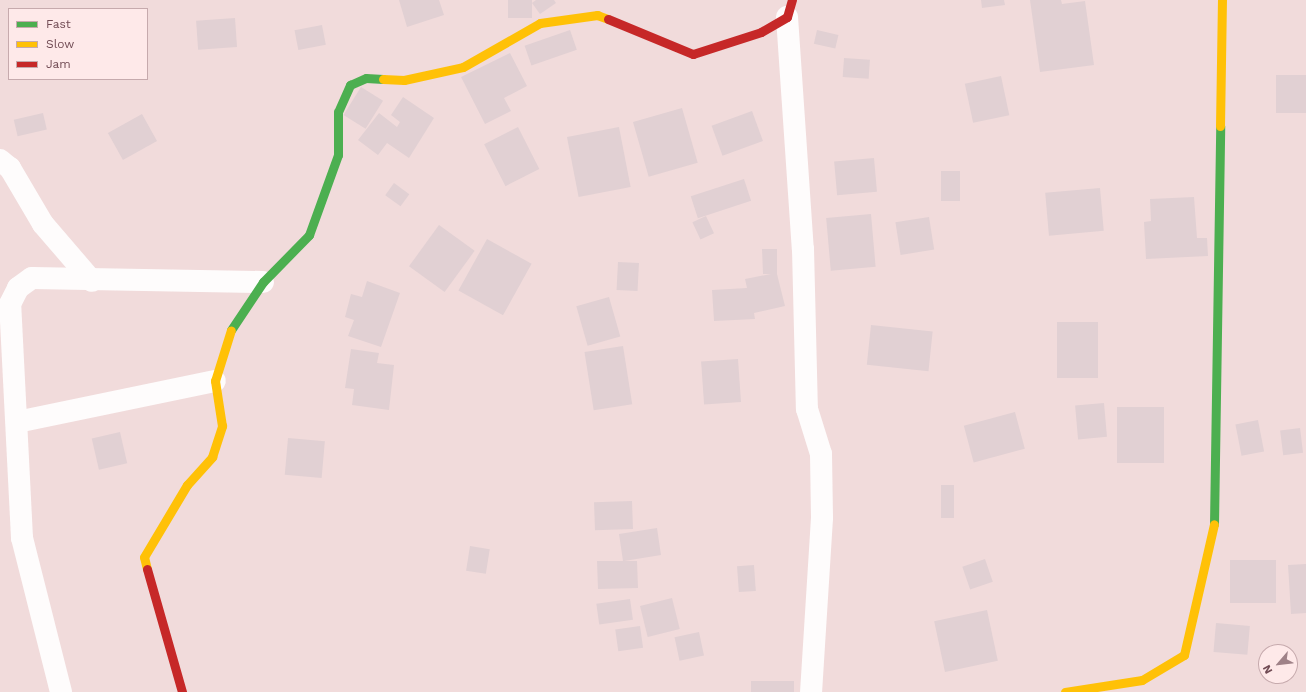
<!DOCTYPE html>
<html>
<head>
<meta charset="utf-8">
<style>
  body { margin:0 }
  #map { position:relative; width:1306px; height:692px; overflow:hidden; background:#f5e8e8; font-family:"Work Sans",sans-serif }
  div>[style] { position:absolute }
  .residential>* { inset:0; background:#f1dbdb }
  .building>* { inset:0; background:#e1d0d3; transform-origin:0 0 }
  .street>* { height:22px; margin:-11px; padding:0 11px; transform-origin:11px; border-radius:11px; background:#fefcfc }
  .fast>* { height:9px; margin:-4.5px; padding:0 4.5px; transform-origin:4.5px; border-radius:4.5px; background:#4caf50 }
  .slow>* { height:9px; margin:-4.5px; padding:0 4.5px; transform-origin:4.5px; border-radius:4.5px; background:#ffc107 }
  .jam>* { height:9px; margin:-4.5px; padding:0 4.5px; transform-origin:4.5px; border-radius:4.5px; background:#c62828 }
  span { translate:-50% -50%; white-space:nowrap; text-align:center; line-height:1.15; -webkit-text-stroke:3px #fee9e9; paint-order:stroke }
  .legend { position:absolute; left:8px; top:8px; width:140px; height:72px; box-sizing:border-box; background:#fee9e9; border:1px solid #c6aaad; margin:0; padding:5px 7px; list-style:none; font-size:12px; color:#714b54 }
  .legend li { display:flex; align-items:center; gap:8px; height:20px }
  .legend b { width:20px; border:1px solid #c6aaad }
  .north { position:absolute; left:1258px; top:644px; width:40px; height:40px; box-sizing:border-box; background:#fee9e9; border:1px solid #c6aaad; border-radius:50%; rotate:242deg; font-size:11px; font-weight:700; line-height:16px; text-align:center; color:#714b54 }
  .north::after { content:''; display:block; margin:auto; width:14px; height:18px; background:#9f8288; clip-path:polygon(50% 0,100% 100%,50% 72%,0 100%) }
</style>
</head>
<body>
<div id="map">
  <div class="residential">
    <i style="clip-path:polygon(evenodd,0 0,1306px 0,1306px 692px,0 692px,0 0,9px 9px,147px 9px,147px 79px,9px 79px,9px 9px,0 0,1266px 652px,1290px 652px,1290px 676px,1266px 676px,1266px 652px)"></i>
  </div>
  <div class="building">
    <i style="clip-path:polygon(399px 0,439px 0,444px 15px,407px 27px)"></i>
    <i style="left:508px;top:0;width:24px;height:18px"></i>
    <i style="clip-path:polygon(536px 0,554px 0,556px 3px,540px 14px,532px 3px)"></i>
    <i style="clip-path:polygon(981px 0,1004px 0,1005px 5px,982px 8px)"></i>
    <i style="clip-path:polygon(1030px 0,1061px 0,1062px 4px,1085px 1px,1094px 65px,1040px 72px)"></i>
    <i style="left:235px;top:18px;width:29px;height:39px;rotate:86deg"></i>
    <i style="left:322px;top:25px;width:20px;height:28px;rotate:79deg"></i>
    <i style="left:570px;top:30px;width:21px;height:48px;rotate:71deg"></i>
    <i style="left:817px;top:30px;width:22px;height:14px;rotate:13deg"></i>
    <i style="clip-path:polygon(510px 53px,527px 86px,504px 98px,511px 111px,485px 124px,461px 77px)"></i>
    <i style="left:844px;top:58px;width:26px;height:19px;rotate:4deg"></i>
    <i style="left:1306px;top:75px;width:38px;height:30px;rotate:90deg"></i>
    <i style="left:1001px;top:76px;width:40px;height:37px;rotate:78deg"></i>
    <i style="left:361px;top:87px;width:26px;height:33px;rotate:32deg"></i>
    <i style="clip-path:polygon(403px 97px,434px 118px,409px 158px,387px 143px,378px 155px,358px 140px,379px 113px,397px 127px,400px 122px,391px 115px)"></i>
    <i style="left:682px;top:108px;width:57px;height:51px;rotate:74deg"></i>
    <i style="left:752px;top:111px;width:32px;height:43px;rotate:70deg"></i>
    <i style="left:43px;top:113px;width:17px;height:30px;rotate:77deg"></i>
    <i style="left:142px;top:114px;width:31px;height:39px;rotate:61deg"></i>
    <i style="left:518px;top:127px;width:47px;height:38px;rotate:63deg"></i>
    <i style="left:619px;top:127px;width:61px;height:53px;rotate:79deg"></i>
    <i style="left:874px;top:158px;width:34px;height:40px;rotate:85deg"></i>
    <i style="left:941px;top:171px;width:19px;height:30px"></i>
    <i style="left:744px;top:179px;width:23px;height:56px;rotate:72deg"></i>
    <i style="left:394px;top:183px;width:19px;height:15px;rotate:36deg"></i>
    <i style="left:1100px;top:188px;width:43px;height:55px;rotate:85deg"></i>
    <i style="clip-path:polygon(1194px 197px,1197px 238px,1207px 238px,1208px 256px,1146px 259px,1144px 222px,1151px 221px,1150px 199px)"></i>
    <i style="left:871px;top:214px;width:53px;height:45px;rotate:85deg"></i>
    <i style="left:706px;top:216px;width:19px;height:15px;rotate:65deg"></i>
    <i style="left:929px;top:217px;width:33px;height:34px;rotate:81deg"></i>
    <i style="left:439px;top:225px;width:44px;height:51px;rotate:36deg"></i>
    <i style="left:487px;top:239px;width:51px;height:59px;rotate:29deg"></i>
    <i style="clip-path:polygon(762px 249px,777px 249px,777px 274px,785px 306px,754px 313px,755px 319px,714px 321px,712px 290px,747px 288px,745px 279px,771px 274px,763px 274px)"></i>
    <i style="left:618px;top:262px;width:21px;height:28px;rotate:3deg"></i>
    <i style="clip-path:polygon(367px 281px,400px 293px,381px 347px,348px 336px,354px 320px,345px 317px,351px 294px,362px 297px)"></i>
    <i style="left:609px;top:297px;width:41px;height:34px;rotate:74deg"></i>
    <i style="left:1057px;top:322px;width:41px;height:56px"></i>
    <i style="left:871px;top:325px;width:62px;height:40px;rotate:6deg"></i>
    <i style="left:623px;top:346px;width:59px;height:39px;rotate:81deg"></i>
    <i style="clip-path:polygon(351px 349px,379px 353px,377px 363px,394px 365px,389px 410px,352px 405px,354px 389px,345px 388px)"></i>
    <i style="left:738px;top:359px;width:43px;height:37px;rotate:86deg"></i>
    <i style="left:1104px;top:403px;width:34px;height:29px;rotate:85deg"></i>
    <i style="left:1117px;top:407px;width:47px;height:56px"></i>
    <i style="left:1015px;top:412px;width:38px;height:53px;rotate:75deg"></i>
    <i style="left:1258px;top:420px;width:32px;height:23px;rotate:79deg"></i>
    <i style="left:1300px;top:428px;width:25px;height:20px;rotate:83deg"></i>
    <i style="left:120px;top:432px;width:32px;height:29px;rotate:77deg"></i>
    <i style="left:288px;top:438px;width:37px;height:37px;rotate:5deg"></i>
    <i style="left:941px;top:485px;width:13px;height:33px"></i>
    <i style="left:632px;top:501px;width:28px;height:38px;rotate:88deg"></i>
    <i style="clip-path:polygon(657px 528px,661px 555px,624px 561px,637px 561px,638px 588px,598px 589px,597px 561px,623px 561px,619px 534px)"></i>
    <i style="left:470px;top:546px;width:20px;height:25px;rotate:9deg"></i>
    <i style="left:985px;top:559px;width:24px;height:24px;rotate:71deg"></i>
    <i style="left:1230px;top:560px;width:46px;height:43px"></i>
    <i style="clip-path:polygon(1306px 564px,1306px 613px,1291px 614px,1288px 565px)"></i>
    <i style="left:754px;top:565px;width:26px;height:17px;rotate:86deg"></i>
    <i style="left:672px;top:598px;width:32px;height:33px;rotate:76deg"></i>
    <i style="left:630px;top:599px;width:21px;height:34px;rotate:82deg"></i>
    <i style="left:987px;top:610px;width:52px;height:54px;rotate:78deg"></i>
    <i style="left:1216px;top:623px;width:34px;height:29px;rotate:5deg"></i>
    <i style="left:640px;top:626px;width:22px;height:25px;rotate:82deg"></i>
    <i style="left:699px;top:632px;width:24px;height:25px;rotate:78deg"></i>
    <i style="left:794px;top:681px;width:11px;height:43px;rotate:90deg"></i>
  </div>
  <div class="street">
    <i style="left:787px;top:17px;width:233px;rotate:86.1deg"></i>
    <i style="left:803px;top:249px;width:160px;rotate:88.6deg"></i>
    <i style="left:807px;top:409px;width:47px;rotate:72.7deg"></i>
    <i style="left:821px;top:454px;width:64px;rotate:89.1deg"></i>
    <i style="left:822px;top:518px;width:174px;rotate:93.6deg"></i>
    <i style="left:0;top:160px;width:13px;rotate:39deg"></i>
    <i style="left:10px;top:168px;width:65px;rotate:59.5deg"></i>
    <i style="left:43px;top:224px;width:75px;rotate:49.3deg"></i>
    <i style="left:17px;top:422px;width:202px;rotate:-11.7deg"></i>
    <i style="left:61px;top:692px;width:159px;rotate:-104.2deg"></i>
    <i style="left:22px;top:538px;width:234px;rotate:-92.9deg"></i>
    <i style="left:10px;top:304px;width:18px;rotate:-63deg"></i>
    <i style="left:18px;top:288px;width:17px;rotate:-36deg"></i>
    <i style="left:32px;top:278px;width:231px;rotate:1deg"></i>
  </div>
  <div class="fast">
    <i style="left:231px;top:330px;width:58px;rotate:-56.3deg"></i>
    <i style="left:263px;top:282px;width:66px;rotate:-45.6deg"></i>
    <i style="left:309px;top:235px;width:85px;rotate:-70.1deg"></i>
    <i style="left:338px;top:155px;width:43px;rotate:-90deg"></i>
    <i style="left:338px;top:112px;width:30px;rotate:-66deg"></i>
    <i style="left:350px;top:85px;width:17px;rotate:-24deg"></i>
    <i style="left:366px;top:78px;width:17px;rotate:3deg"></i>
    <i style="left:1214px;top:524px;width:398px;rotate:-89.1deg"></i>
  </div>
  <div class="slow">
    <i style="left:383px;top:79px;width:21px;rotate:3deg"></i>
    <i style="left:404px;top:80px;width:60px;rotate:-12.4deg"></i>
    <i style="left:463px;top:67px;width:89px;rotate:-29.7deg"></i>
    <i style="left:540px;top:23px;width:58px;rotate:-8deg"></i>
    <i style="left:597px;top:15px;width:12px;rotate:20deg"></i>
    <i style="left:1220px;top:126px;width:126px;rotate:-89.1deg"></i>
    <i style="left:147px;top:569px;width:12px;rotate:-104deg"></i>
    <i style="left:144px;top:557px;width:84px;rotate:-59.2deg"></i>
    <i style="left:187px;top:485px;width:38px;rotate:-48deg"></i>
    <i style="left:212px;top:457px;width:33px;rotate:-72deg"></i>
    <i style="left:222px;top:426px;width:46px;rotate:-98.8deg"></i>
    <i style="left:215px;top:381px;width:53px;rotate:-72.6deg"></i>
    <i style="left:1065px;top:692px;width:78px;rotate:-8.9deg"></i>
    <i style="left:1142px;top:680px;width:49px;rotate:-30.8deg"></i>
    <i style="left:1184px;top:655px;width:134px;rotate:-77.1deg"></i>
  </div>
  <div class="jam">
    <i style="left:608px;top:19px;width:92px;rotate:22.4deg"></i>
    <i style="left:693px;top:54px;width:71px;rotate:-17.9deg"></i>
    <i style="left:761px;top:32px;width:30px;rotate:-30deg"></i>
    <i style="left:787px;top:17px;width:18px;rotate:-74deg"></i>
    <i style="left:147px;top:569px;width:128px;rotate:74.1deg"></i>
  </div>
  <ul class="legend">
  <li><b style="height:5px;background:#4caf50"></b>Fast</li>
  <li><b style="height:5px;background:#ffc107"></b>Slow</li>
  <li><b style="height:5px;background:#c62828"></b>Jam</li>
  </ul>
  <div class="north">N</div>
</div>
</body>
</html>
